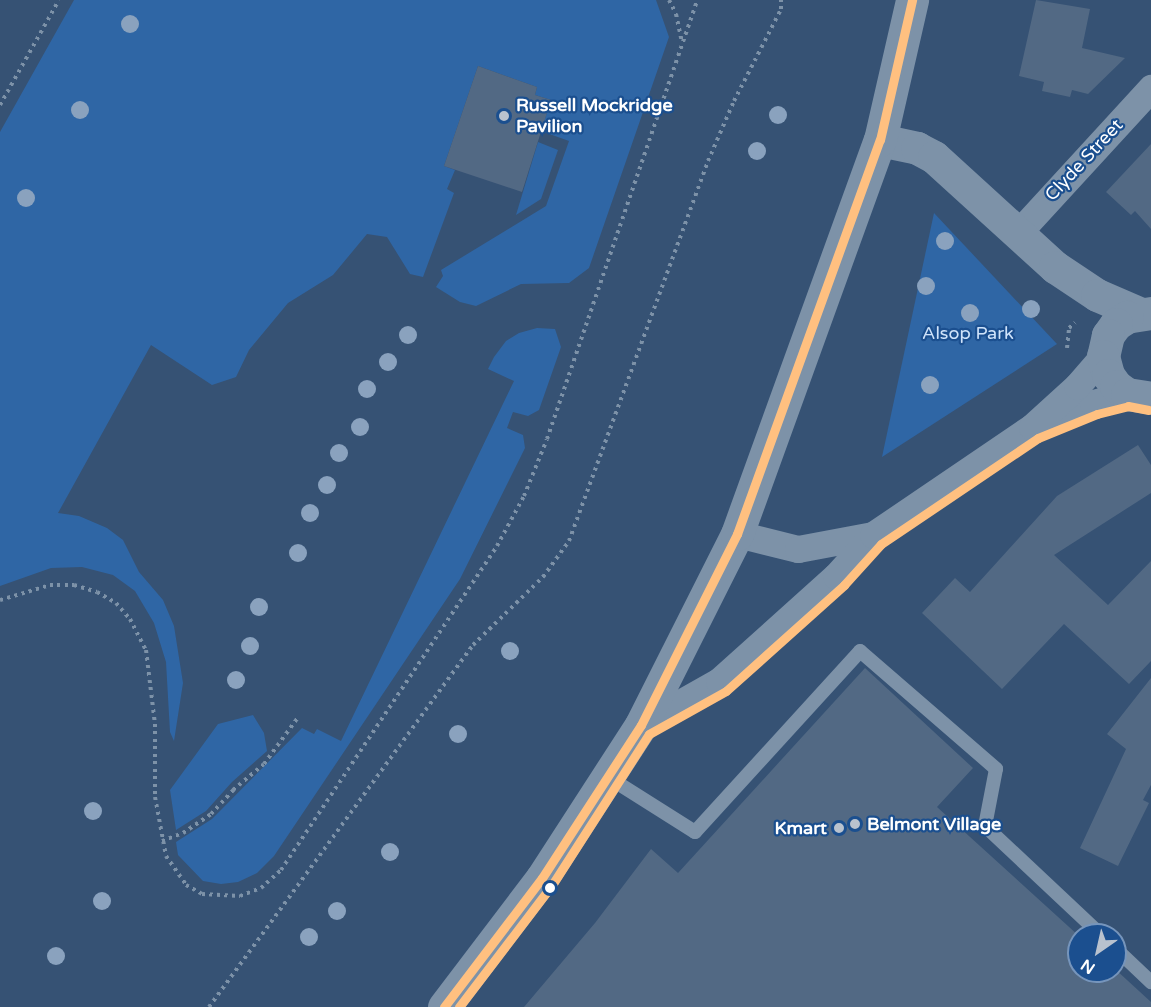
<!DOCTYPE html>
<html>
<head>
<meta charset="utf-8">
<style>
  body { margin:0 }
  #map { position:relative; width:1151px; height:1007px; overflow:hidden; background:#365274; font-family:"Varela Round",sans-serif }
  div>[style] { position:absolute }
  .green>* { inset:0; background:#2f66a5 }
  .building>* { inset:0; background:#526984 }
  .path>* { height:4px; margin-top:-2px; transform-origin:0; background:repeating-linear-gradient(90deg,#7d92a8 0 3px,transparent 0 7.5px) }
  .service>* { height:14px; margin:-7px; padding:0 7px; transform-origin:7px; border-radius:7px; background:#7d92a8 }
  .minor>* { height:27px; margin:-13.5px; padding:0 13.5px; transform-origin:13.5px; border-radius:13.5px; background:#7d92a8 }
  .tertiary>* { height:33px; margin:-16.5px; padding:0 16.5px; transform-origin:16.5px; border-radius:16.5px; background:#7d92a8 }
  .bus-1>* { height:9px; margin:-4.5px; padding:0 4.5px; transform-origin:4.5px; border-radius:4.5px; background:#ffc080 }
  .bus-2>* { height:9px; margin:-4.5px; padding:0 4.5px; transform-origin:4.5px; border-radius:4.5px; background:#ffc080 }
  .trees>* { width:18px; height:18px; margin:-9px; border-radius:50%; background:#8aa2be }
  .dots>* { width:16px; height:16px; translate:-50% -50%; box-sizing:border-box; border:3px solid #1b4f8f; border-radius:50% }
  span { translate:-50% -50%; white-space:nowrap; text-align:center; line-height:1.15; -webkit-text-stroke:4.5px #1b4f8f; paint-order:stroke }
  .poi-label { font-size:18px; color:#fff; font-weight:700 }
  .left { translate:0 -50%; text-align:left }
  .right { translate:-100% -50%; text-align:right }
  .street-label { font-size:18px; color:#fff }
  .park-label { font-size:18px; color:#cfe3fa }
  .north { position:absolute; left:1067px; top:923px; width:60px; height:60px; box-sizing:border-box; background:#1b4f8f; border:2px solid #7695bc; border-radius:50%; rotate:214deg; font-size:16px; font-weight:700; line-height:24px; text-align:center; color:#fff }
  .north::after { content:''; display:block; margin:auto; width:21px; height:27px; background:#b9c2ce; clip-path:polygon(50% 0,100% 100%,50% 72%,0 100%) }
</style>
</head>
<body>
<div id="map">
  <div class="green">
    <i style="clip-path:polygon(74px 0,656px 0,669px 37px,589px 268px,569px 283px,521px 284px,476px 306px,460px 302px,436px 287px,443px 276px,441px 270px,546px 206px,569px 141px,541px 131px,551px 100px,535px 95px,537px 87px,478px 66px,444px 166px,455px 170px,447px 189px,454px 193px,423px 277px,410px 274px,387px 237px,367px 234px,333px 275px,288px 303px,249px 350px,236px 377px,212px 385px,151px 345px,58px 513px,79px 516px,107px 528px,123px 540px,139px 572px,163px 600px,174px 626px,183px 683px,174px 741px,170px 732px,166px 662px,154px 623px,135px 591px,113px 575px,82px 567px,51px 568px,0 586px,0 132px)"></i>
    <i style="clip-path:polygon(538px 142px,558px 150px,541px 199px,516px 215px)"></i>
    <i style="clip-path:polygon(934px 213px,1057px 344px,882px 457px)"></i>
    <i style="clip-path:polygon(537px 328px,555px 329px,561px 347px,539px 410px,528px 416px,513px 412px,507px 428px,523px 435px,525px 448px,460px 579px,274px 856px,257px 873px,238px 882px,221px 884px,203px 881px,178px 855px,176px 842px,212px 819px,302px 728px,314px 734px,317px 729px,341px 741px,514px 381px,488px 369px,494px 357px,506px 341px,519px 333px)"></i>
    <i style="clip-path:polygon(253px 715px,264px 733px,267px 751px,232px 782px,206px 811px,176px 830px,170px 790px,218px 724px)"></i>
  </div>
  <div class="building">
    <i style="clip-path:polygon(1036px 0,1090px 9px,1082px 48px,1125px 58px,1088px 94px,1072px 90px,1070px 97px,1042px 91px,1044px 82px,1019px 76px)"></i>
    <i style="clip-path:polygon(478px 66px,537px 87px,535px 95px,551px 100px,522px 192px,444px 166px)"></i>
    <i style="clip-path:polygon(1151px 144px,1151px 229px,1135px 211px,1131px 215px,1106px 192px)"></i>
    <i style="clip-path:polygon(1138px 445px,1151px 465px,1151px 493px,1054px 555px,1108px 605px,1151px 561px,1151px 661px,1129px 684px,1064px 624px,1002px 689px,922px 613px,955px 578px,970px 592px,1057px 496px)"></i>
    <i style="clip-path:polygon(865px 668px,973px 768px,937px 807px,1079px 936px,1079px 971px,1115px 969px,1151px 1002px,1151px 1007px,524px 1007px,595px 923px,651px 849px,678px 873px)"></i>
    <i style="clip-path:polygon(1151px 678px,1151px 785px,1143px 800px,1149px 803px,1118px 866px,1080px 848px,1126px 749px,1107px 734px)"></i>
  </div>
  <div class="path">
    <i style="left:669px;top:0;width:16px;rotate:63deg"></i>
    <i style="left:676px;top:14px;width:29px;rotate:78deg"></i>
    <i style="left:0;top:105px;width:120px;rotate:-60.7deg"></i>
    <i style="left:1067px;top:348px;width:20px;rotate:-84deg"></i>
    <i style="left:1069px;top:328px;width:8px;rotate:-40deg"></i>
    <i style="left:0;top:600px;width:52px;rotate:-16.7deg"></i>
    <i style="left:50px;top:585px;width:24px"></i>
    <i style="left:74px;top:585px;width:24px;rotate:17deg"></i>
    <i style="left:97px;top:592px;width:22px;rotate:30deg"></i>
    <i style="left:116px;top:603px;width:21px;rotate:49deg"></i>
    <i style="left:130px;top:619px;width:35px;rotate:63deg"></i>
    <i style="left:146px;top:650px;width:75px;rotate:83.1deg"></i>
    <i style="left:155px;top:724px;width:73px;rotate:90deg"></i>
    <i style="left:155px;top:797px;width:60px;rotate:79.4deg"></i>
    <i style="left:166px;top:856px;width:35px;rotate:55deg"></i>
    <i style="left:186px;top:885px;width:18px;rotate:29deg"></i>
    <i style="left:202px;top:894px;width:38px;rotate:3deg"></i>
    <i style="left:240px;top:896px;width:22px;rotate:-21deg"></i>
    <i style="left:261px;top:888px;width:27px;rotate:-42deg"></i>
    <i style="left:281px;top:870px;width:389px;rotate:-56.3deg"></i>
    <i style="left:497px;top:546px;width:57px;rotate:-61.6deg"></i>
    <i style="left:524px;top:496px;width:61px;rotate:-68deg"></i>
    <i style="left:547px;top:439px;width:464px;rotate:-71.1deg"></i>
    <i style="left:162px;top:841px;width:22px;rotate:-21deg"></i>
    <i style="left:183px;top:833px;width:34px;rotate:-34deg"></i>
    <i style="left:211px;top:814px;width:33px;rotate:-47deg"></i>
    <i style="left:233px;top:790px;width:40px;rotate:-40deg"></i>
    <i style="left:264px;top:764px;width:59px;rotate:-53.9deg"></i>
    <i style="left:209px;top:1007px;width:448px;rotate:-53.9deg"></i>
    <i style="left:473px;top:645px;width:98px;rotate:-44.2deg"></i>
    <i style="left:543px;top:577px;width:44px;rotate:-54.2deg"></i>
    <i style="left:569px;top:541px;width:405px;rotate:-69.9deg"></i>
    <i style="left:708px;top:161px;width:65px;rotate:-66.6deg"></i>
    <i style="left:734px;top:101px;width:103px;rotate:-62.9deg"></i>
    <i style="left:781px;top:9px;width:9px;rotate:-90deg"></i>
  </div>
  <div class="service">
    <i style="left:608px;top:777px;width:103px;rotate:32.3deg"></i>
    <i style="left:695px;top:832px;width:245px;rotate:-47.6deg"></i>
    <i style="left:860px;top:651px;width:180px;rotate:40.9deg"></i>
    <i style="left:996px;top:769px;width:58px;rotate:100.9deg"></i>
    <i style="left:985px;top:826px;width:159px;rotate:43.2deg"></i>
    <i style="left:1115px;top:948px;width:50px;rotate:43.4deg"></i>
  </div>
  <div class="minor">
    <i style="left:1018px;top:233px;width:197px;rotate:-47.5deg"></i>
    <i style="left:1047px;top:421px;width:49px;rotate:-21.4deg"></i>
    <i style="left:1093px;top:403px;width:35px;rotate:-15deg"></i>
    <i style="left:737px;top:534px;width:63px;rotate:13.8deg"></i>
    <i style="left:798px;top:549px;width:76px;rotate:-10.6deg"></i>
    <i style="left:641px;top:725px;width:90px;rotate:-29.4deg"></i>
    <i style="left:719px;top:681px;width:157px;rotate:-41.9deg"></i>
    <i style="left:836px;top:576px;width:55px;rotate:-47.9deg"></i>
    <i style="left:873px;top:535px;width:192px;rotate:-34.2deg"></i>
    <i style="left:1032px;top:427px;width:61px;rotate:-42.3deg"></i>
    <i style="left:1077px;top:386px;width:40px;rotate:-49deg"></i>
  </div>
  <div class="tertiary">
    <i style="left:880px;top:140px;width:38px;rotate:12deg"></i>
    <i style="left:917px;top:148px;width:19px;rotate:28deg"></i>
    <i style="left:934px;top:157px;width:164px;rotate:42.3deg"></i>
    <i style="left:1055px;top:267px;width:50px;rotate:33.7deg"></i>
    <i style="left:1097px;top:295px;width:46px;rotate:23.2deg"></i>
    <i style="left:1151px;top:313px;width:24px;rotate:171deg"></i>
    <i style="left:1127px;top:317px;width:13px;rotate:148deg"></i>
    <i style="left:1116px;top:324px;width:14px;rotate:126deg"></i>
    <i style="left:1108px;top:335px;width:22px;rotate:103deg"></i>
    <i style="left:1103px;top:356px;width:20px;rotate:75deg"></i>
    <i style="left:1108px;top:375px;width:14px;rotate:54deg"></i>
    <i style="left:1116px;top:386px;width:14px;rotate:36deg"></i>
    <i style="left:1127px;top:394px;width:24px;rotate:9deg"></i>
    <i style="left:444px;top:1007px;width:162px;rotate:-52.8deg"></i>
    <i style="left:542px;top:878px;width:182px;rotate:-57.1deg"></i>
    <i style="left:641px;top:725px;width:214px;rotate:-63.3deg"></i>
    <i style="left:737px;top:534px;width:419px;rotate:-70.1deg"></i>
    <i style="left:880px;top:140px;width:144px;rotate:-77.1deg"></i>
  </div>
  <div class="bus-1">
    <i style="left:444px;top:1007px;width:162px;rotate:-52.8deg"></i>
    <i style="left:542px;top:878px;width:182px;rotate:-57.1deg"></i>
    <i style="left:641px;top:725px;width:214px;rotate:-63.3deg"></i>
    <i style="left:737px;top:534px;width:419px;rotate:-70.1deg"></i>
    <i style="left:880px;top:140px;width:144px;rotate:-77.1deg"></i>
  </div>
  <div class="bus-2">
    <i style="left:459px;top:1007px;width:153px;rotate:-52.7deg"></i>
    <i style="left:552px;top:885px;width:179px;rotate:-57.3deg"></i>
    <i style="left:649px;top:734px;width:88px;rotate:-29.2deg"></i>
    <i style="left:726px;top:691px;width:159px;rotate:-41.9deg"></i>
    <i style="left:844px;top:585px;width:55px;rotate:-47.9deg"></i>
    <i style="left:881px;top:544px;width:189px;rotate:-34deg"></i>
    <i style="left:1038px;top:438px;width:64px;rotate:-22.1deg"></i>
    <i style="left:1097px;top:414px;width:32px;rotate:-14deg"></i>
    <i style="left:1128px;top:406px;width:21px;rotate:11deg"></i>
  </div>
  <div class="trees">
    <i style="left:130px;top:24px"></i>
    <i style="left:80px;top:110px"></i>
    <i style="left:778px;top:115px"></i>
    <i style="left:757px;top:151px"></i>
    <i style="left:26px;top:198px"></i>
    <i style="left:945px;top:241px"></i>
    <i style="left:926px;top:286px"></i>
    <i style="left:1031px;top:309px"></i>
    <i style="left:970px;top:313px"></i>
    <i style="left:408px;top:335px"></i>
    <i style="left:388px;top:362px"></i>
    <i style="left:930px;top:385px"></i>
    <i style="left:367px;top:389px"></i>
    <i style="left:360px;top:427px"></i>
    <i style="left:339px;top:453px"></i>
    <i style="left:327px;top:485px"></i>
    <i style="left:310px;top:513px"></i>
    <i style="left:298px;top:553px"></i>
    <i style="left:259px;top:607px"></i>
    <i style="left:250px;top:646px"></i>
    <i style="left:510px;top:651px"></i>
    <i style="left:236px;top:680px"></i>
    <i style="left:458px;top:734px"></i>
    <i style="left:93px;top:811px"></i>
    <i style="left:390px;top:852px"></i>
    <i style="left:102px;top:901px"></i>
    <i style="left:337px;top:911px"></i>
    <i style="left:309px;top:937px"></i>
    <i style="left:56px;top:956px"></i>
  </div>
  <div class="dots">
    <i style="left:504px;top:116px;background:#b9c2ce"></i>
    <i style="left:855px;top:824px;background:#b9c2ce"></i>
    <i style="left:839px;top:828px;background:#b9c2ce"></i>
    <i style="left:550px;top:888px;background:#fff"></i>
  </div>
  <div class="poi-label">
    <span class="left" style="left:516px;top:116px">Russell Mockridge<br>Pavilion</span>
    <span class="left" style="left:867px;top:824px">Belmont Village</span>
    <span class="right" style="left:827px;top:828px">Kmart</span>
  </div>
  <div class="street-label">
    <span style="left:1084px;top:160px;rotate:-47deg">Clyde Street</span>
  </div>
  <div class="park-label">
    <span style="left:968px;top:333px">Alsop Park</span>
  </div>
  <div class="north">N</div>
</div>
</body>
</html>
